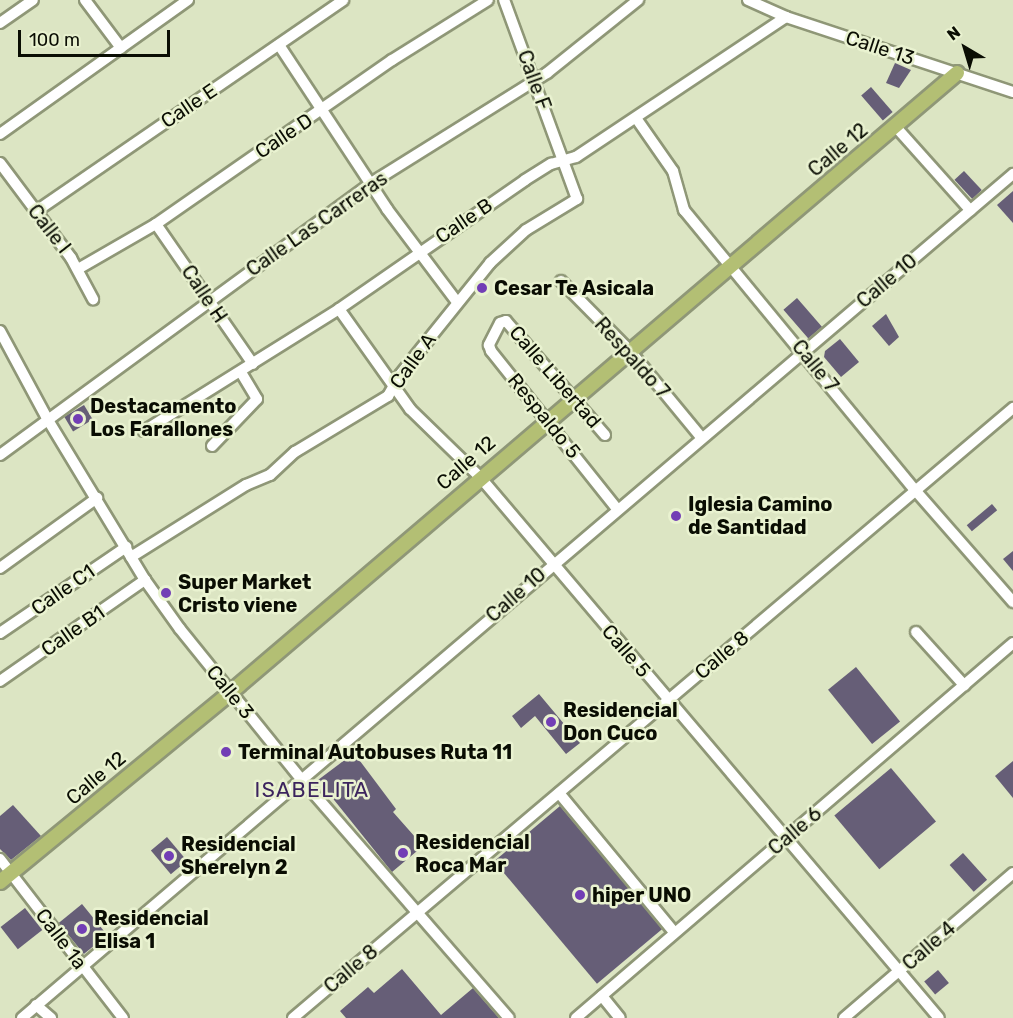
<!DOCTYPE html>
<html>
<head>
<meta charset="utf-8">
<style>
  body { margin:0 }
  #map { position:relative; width:1013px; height:1018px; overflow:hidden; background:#dce5c3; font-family:Rubik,sans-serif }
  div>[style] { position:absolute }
  .building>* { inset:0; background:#665e77; transform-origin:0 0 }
  .roads { filter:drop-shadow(2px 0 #8f9777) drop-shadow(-2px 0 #8f9777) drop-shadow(0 2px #8f9777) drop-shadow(0 -2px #8f9777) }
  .minor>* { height:10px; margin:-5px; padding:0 5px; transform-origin:5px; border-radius:5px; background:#fff }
  .major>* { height:14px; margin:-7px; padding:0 7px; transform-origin:7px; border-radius:7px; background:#b3bf74 }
  .dots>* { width:16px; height:16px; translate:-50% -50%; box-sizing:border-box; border:3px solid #e9f2d0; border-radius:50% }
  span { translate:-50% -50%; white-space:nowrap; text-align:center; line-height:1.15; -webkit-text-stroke:5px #e9f2d0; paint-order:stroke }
  .street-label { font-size:20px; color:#0a0d03 }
  .poi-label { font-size:20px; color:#0a0d03; font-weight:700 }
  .left { translate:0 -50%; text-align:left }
  .neighbourhood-label { font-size:21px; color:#3c245e; letter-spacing:1.5px }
  .north { position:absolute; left:935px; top:18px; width:60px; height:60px; -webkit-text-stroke:4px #e9f2d0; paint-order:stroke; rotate:322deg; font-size:16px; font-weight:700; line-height:24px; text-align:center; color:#0a0d03 }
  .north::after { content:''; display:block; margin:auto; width:21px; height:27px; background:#0a0d03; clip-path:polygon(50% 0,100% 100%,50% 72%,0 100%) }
  .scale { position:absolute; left:18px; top:30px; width:152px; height:27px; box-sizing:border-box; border:3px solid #0a0d03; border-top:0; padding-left:8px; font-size:18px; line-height:21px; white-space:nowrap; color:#0a0d03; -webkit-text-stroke:4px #e9f2d0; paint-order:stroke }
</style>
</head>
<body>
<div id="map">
  <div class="building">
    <i style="clip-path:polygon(895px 63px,911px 70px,899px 88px,886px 83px)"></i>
    <i style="left:871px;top:87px;width:33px;height:13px;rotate:49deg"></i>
    <i style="left:964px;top:171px;width:26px;height:13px;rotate:47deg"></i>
    <i style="clip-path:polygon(1013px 191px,1013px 223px,997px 205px)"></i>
    <i style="left:797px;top:298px;width:38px;height:18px;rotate:49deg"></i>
    <i style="clip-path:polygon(886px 314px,899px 337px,889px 346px,872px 326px)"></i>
    <i style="clip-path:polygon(840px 339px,859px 362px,841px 377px,824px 357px,825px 351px)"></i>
    <i style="left:84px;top:405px;width:17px;height:23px;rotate:59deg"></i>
    <i style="left:992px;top:504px;width:8px;height:33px;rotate:50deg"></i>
    <i style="clip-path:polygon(1013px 551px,1013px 571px,1003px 559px)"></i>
    <i style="left:856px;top:667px;width:70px;height:36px;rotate:51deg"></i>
    <i style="clip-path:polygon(539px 694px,580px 743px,566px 754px,535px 716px,521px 728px,512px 716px)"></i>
    <i style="clip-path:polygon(354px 753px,396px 809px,393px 812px,423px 846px,392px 872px,318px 780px)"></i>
    <i style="clip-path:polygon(1013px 761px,1013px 798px,995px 776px)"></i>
    <i style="left:891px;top:768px;width:70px;height:74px;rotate:50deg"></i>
    <i style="clip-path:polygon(13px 805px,41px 836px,11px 860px,0 849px,0 816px)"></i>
    <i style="left:560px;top:806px;width:160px;height:86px;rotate:50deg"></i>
    <i style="left:167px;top:837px;width:31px;height:21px;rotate:50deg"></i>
    <i style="left:963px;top:853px;width:36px;height:18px;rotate:48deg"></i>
    <i style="left:82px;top:904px;width:40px;height:30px;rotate:51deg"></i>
    <i style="left:25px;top:908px;width:28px;height:31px;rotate:52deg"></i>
    <i style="clip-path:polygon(402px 969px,441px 1015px,473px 988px,499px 1018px,346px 1018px,340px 1011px,368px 987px,374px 993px)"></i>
    <i style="left:938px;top:970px;width:17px;height:18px;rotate:50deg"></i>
  </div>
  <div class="roads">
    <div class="minor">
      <i style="left:85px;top:0;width:60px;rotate:53.1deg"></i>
      <i style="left:748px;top:0;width:42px;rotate:24.1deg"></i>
      <i style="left:786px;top:17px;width:239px;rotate:18.3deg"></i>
      <i style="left:0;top:23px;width:40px;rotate:-34.9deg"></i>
      <i style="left:279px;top:45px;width:196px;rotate:56.6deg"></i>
      <i style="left:387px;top:209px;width:116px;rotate:53deg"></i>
      <i style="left:636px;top:118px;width:65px;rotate:55.1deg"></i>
      <i style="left:673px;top:171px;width:41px;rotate:74.2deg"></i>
      <i style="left:684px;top:210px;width:363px;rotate:50.5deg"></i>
      <i style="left:915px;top:490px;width:149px;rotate:48.8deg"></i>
      <i style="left:895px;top:126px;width:113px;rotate:48.2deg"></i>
      <i style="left:0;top:134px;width:231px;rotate:-35.5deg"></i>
      <i style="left:0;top:163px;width:119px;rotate:53.2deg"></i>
      <i style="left:71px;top:258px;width:47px;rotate:61.8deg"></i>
      <i style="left:35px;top:212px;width:374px;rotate:-34.5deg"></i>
      <i style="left:156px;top:224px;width:170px;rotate:55.3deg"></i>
      <i style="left:78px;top:269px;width:90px;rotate:-30deg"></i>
      <i style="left:156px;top:224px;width:287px;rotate:-34.8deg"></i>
      <i style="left:392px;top:60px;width:113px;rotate:-32deg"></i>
      <i style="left:561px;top:281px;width:98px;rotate:45.4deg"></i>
      <i style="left:630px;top:351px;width:112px;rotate:50.5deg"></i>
      <i style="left:339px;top:309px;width:123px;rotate:54.6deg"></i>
      <i style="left:410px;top:409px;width:98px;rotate:44.2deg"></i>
      <i style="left:480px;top:477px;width:709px;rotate:49.69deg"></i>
      <i style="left:0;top:331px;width:101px;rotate:61.7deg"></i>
      <i style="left:48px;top:420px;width:187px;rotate:58.8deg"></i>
      <i style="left:145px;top:580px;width:60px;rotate:54.5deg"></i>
      <i style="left:180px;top:629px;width:194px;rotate:51.1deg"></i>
      <i style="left:302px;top:780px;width:315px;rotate:49deg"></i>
      <i style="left:144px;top:431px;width:230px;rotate:-32deg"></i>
      <i style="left:339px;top:309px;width:226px;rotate:-34.7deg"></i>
      <i style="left:525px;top:180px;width:31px;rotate:-32deg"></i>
      <i style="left:551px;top:164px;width:26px;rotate:-16deg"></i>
      <i style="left:576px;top:157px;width:252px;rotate:-33.7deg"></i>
      <i style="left:605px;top:435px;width:151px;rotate:-131deg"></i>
      <i style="left:506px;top:321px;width:6px;rotate:162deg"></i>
      <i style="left:500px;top:323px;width:25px;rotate:117deg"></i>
      <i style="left:489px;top:345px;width:6px;rotate:72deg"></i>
      <i style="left:491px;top:351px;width:202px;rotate:51.4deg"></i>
      <i style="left:212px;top:446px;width:65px;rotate:-46.2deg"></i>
      <i style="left:257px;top:399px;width:31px;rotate:-121deg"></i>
      <i style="left:0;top:455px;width:460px;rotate:-36.2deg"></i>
      <i style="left:371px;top:183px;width:208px;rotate:-32deg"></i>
      <i style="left:547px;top:73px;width:117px;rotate:-38.7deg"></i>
      <i style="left:131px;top:557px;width:136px;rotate:-32.1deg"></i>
      <i style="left:246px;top:485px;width:26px;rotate:-23deg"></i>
      <i style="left:270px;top:475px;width:34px;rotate:-43deg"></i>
      <i style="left:295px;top:452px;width:109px;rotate:-31.1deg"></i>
      <i style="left:388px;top:396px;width:24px;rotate:-60deg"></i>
      <i style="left:400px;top:375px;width:144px;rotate:-51.2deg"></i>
      <i style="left:490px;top:263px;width:49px;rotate:-42.5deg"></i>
      <i style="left:526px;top:230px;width:60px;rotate:-31.3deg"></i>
      <i style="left:577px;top:199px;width:212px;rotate:-110.1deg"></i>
      <i style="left:0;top:568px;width:120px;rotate:-35.8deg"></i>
      <i style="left:916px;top:632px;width:72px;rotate:47.8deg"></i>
      <i style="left:0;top:633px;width:153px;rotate:-34.3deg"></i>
      <i style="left:0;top:681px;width:177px;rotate:-34.9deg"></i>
      <i style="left:559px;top:793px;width:180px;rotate:50.4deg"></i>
      <i style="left:0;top:859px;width:201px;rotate:52.3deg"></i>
      <i style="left:602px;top:996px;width:28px;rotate:51deg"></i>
      <i style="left:36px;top:1005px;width:20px;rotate:41deg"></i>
      <i style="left:22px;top:1018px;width:1302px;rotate:-40.42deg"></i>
      <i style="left:293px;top:1018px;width:944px;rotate:-40.27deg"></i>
      <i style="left:576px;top:1018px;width:576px;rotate:-40.63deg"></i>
      <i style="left:844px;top:1018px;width:223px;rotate:-40.6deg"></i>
    </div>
    <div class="major">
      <i style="left:0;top:882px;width:299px;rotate:-39.4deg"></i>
      <i style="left:231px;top:692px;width:954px;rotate:-40.45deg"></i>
    </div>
  </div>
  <div class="dots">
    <i style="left:482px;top:288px;background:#723eb5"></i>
    <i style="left:78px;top:419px;background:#723eb5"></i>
    <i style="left:676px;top:516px;background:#723eb5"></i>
    <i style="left:166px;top:593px;background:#723eb5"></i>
    <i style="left:551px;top:722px;background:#723eb5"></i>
    <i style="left:226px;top:752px;background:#723eb5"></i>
    <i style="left:403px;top:853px;background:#723eb5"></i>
    <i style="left:169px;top:856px;background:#723eb5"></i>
    <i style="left:580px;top:895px;background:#723eb5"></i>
    <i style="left:82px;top:929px;background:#723eb5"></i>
  </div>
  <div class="street-label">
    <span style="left:880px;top:48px;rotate:18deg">Calle 13</span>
    <span style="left:534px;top:80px;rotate:70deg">Calle F</span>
    <span style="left:189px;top:106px;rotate:-34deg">Calle E</span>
    <span style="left:284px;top:136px;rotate:-34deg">Calle D</span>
    <span style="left:838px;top:150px;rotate:-40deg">Calle 12</span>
    <span style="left:464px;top:221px;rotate:-34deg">Calle B</span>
    <span style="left:317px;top:224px;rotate:-35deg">Calle Las Carreras</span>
    <span style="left:49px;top:229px;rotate:52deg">Calle I</span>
    <span style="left:887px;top:281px;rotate:-40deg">Calle 10</span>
    <span style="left:204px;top:294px;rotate:56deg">Calle H</span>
    <span style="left:632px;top:358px;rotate:48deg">Respaldo 7</span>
    <span style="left:413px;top:361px;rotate:-54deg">Calle A</span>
    <span style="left:815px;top:366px;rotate:51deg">Calle 7</span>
    <span style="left:555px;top:377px;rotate:49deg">Calle Libertad</span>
    <span style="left:544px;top:416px;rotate:51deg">Respaldo 5</span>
    <span style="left:466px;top:463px;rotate:-41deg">Calle 12</span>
    <span style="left:63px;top:590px;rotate:-35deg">Calle C1</span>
    <span style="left:516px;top:595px;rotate:-41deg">Calle 10</span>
    <span style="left:73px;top:631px;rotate:-35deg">Calle B1</span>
    <span style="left:626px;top:651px;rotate:49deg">Calle 5</span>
    <span style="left:722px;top:655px;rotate:-40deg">Calle 8</span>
    <span style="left:230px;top:692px;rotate:51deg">Calle 3</span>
    <span style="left:96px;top:778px;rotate:-40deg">Calle 12</span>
    <span style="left:795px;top:831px;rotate:-40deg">Calle 6</span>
    <span style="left:61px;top:939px;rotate:53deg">Calle 1a</span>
    <span style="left:929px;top:946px;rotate:-41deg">Calle 4</span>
    <span style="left:351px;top:969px;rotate:-40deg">Calle 8</span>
  </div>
  <div class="poi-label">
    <span class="left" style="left:494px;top:288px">Cesar Te Asicala</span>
    <span class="left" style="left:90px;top:418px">Destacamento<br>Los Farallones</span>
    <span class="left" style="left:688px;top:516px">Iglesia Camino<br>de Santidad</span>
    <span class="left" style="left:178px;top:594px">Super Market<br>Cristo viene</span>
    <span class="left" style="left:563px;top:722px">Residencial<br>Don Cuco</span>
    <span class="left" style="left:238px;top:752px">Terminal Autobuses Ruta 11</span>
    <span class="left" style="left:415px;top:854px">Residencial<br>Roca Mar</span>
    <span class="left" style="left:181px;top:856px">Residencial<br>Sherelyn 2</span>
    <span class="left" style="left:592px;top:895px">hiper UNO</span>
    <span class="left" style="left:94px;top:930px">Residencial<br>Elisa 1</span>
  </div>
  <div class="neighbourhood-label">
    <span style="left:312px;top:790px">ISABELITA</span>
  </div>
  <div class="north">N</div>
  <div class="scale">100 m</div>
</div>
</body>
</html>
